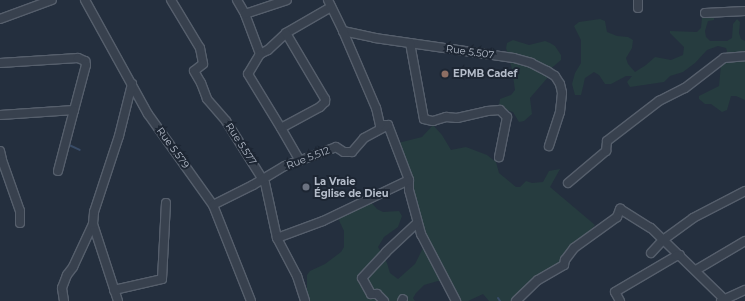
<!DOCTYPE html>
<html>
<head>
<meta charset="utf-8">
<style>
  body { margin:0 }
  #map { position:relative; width:745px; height:301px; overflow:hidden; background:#242f3e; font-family:Montserrat,sans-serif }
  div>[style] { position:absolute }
  .green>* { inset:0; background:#263c3f }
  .stream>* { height:2px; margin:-1px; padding:0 1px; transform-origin:1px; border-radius:1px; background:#394c67 }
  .roads { filter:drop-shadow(1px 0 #565f6c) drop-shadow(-1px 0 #565f6c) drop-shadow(0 1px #565f6c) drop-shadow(0 -1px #565f6c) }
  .minor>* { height:8px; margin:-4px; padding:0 4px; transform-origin:4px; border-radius:4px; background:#38414e }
  .dots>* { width:11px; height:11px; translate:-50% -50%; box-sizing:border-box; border:2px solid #1d2633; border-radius:50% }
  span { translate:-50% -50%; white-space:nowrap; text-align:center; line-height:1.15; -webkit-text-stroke:4px #1d2633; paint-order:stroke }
  .street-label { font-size:10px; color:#b4bcc9 }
  .poi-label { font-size:10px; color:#b4bcc9; font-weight:700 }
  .left { translate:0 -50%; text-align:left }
</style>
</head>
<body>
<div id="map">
  <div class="green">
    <i style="clip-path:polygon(706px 14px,714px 17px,714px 20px,708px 21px,705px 31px,706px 37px,710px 41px,727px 41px,732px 38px,733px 24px,737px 19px,740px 22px,739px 33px,741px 39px,745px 41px,745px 100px,736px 96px,731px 96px,727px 110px,722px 112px,711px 104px,705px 104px,699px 99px,699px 96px,719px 86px,721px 65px,727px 51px,726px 48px,718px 46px,707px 50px,695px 63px,683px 72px,670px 76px,664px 82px,630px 87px,627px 82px,632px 76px,626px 76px,611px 84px,605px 84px,599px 75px,594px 72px,585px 78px,581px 95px,575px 95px,572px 84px,575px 73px,581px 63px,581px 40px,574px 26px,579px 22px,600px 19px,605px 21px,607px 32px,617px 36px,628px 37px,633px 40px,632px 48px,626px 58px,628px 64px,635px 72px,646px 65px,655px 57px,671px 60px,683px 55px,684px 47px,670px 33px,670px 31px,697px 32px,701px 28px,702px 17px)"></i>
    <i style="clip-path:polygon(513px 40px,529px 45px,545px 41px,550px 43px,555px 46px,561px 55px,561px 60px,548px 71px,549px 76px,530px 98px,532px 114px,524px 121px,519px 122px,513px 112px,503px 109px,499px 105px,500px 99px,511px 95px,515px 90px,512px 69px,506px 48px,507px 43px)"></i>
    <i style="clip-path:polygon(433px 125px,442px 135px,451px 150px,466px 147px,487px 155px,496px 162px,499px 173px,516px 187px,520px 187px,526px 181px,532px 183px,543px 182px,549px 171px,560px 169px,550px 187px,595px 225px,559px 265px,511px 301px,489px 301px,483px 294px,468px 301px,459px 301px,444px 282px,438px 281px,424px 285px,416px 293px,413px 298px,415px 301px,309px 301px,307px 292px,307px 275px,310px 271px,325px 264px,341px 252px,344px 247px,344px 231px,337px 216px,370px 201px,377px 209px,383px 212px,399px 211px,402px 216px,398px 227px,384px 237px,378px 247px,387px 263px,390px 273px,398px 279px,415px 264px,428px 238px,415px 204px,413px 183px,398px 143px,422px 137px)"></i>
  </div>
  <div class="stream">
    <i style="left:67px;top:144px;width:14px;rotate:25deg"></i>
    <i style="left:498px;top:298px;width:4px;rotate:56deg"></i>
  </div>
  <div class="roads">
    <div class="minor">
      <i style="left:85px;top:0;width:130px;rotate:61.1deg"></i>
      <i style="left:148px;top:114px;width:112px;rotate:54.5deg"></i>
      <i style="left:213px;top:205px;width:103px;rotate:68.4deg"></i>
      <i style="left:171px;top:0;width:56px;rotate:58.9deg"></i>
      <i style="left:200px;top:48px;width:16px;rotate:79deg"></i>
      <i style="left:203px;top:64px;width:11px;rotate:142deg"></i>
      <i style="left:194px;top:71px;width:14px;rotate:60deg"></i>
      <i style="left:201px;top:83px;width:17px;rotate:69deg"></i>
      <i style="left:207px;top:99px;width:29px;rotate:49deg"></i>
      <i style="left:226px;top:121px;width:73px;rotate:57.8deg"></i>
      <i style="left:265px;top:183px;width:56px;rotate:77.7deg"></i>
      <i style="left:277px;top:238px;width:43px;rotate:62.2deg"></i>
      <i style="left:297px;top:276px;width:26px;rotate:72deg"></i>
      <i style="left:237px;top:0;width:16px;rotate:60deg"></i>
      <i style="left:245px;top:14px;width:43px;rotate:69.4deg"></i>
      <i style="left:260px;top:54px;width:9px;rotate:-27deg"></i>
      <i style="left:268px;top:50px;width:25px;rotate:-43deg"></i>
      <i style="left:286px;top:33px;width:52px;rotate:-30deg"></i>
      <i style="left:328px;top:0;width:34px;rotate:64deg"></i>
      <i style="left:343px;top:31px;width:33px;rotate:12deg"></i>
      <i style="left:375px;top:38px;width:140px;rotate:8.2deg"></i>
      <i style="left:514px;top:58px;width:18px;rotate:16deg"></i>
      <i style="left:531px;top:63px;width:18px;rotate:27deg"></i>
      <i style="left:547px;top:71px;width:9px;rotate:32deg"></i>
      <i style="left:555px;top:76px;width:9px;rotate:58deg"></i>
      <i style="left:560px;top:84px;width:9px;rotate:77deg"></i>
      <i style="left:562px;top:93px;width:19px;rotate:96deg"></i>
      <i style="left:560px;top:112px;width:36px;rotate:108deg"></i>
      <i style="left:638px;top:0;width:8px;rotate:90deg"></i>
      <i style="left:705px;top:13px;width:40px;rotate:-2.9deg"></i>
      <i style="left:245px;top:14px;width:44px;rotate:-18.4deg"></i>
      <i style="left:0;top:19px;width:55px;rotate:-20.1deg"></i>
      <i style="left:286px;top:33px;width:77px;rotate:59.4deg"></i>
      <i style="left:325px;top:99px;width:3px;rotate:90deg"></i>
      <i style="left:325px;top:102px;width:7px;rotate:135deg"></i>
      <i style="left:320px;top:107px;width:44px;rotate:151.7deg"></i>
      <i style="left:281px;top:128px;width:38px;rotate:60deg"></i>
      <i style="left:410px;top:43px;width:77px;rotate:79.6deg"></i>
      <i style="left:424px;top:119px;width:9px;rotate:13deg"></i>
      <i style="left:433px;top:121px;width:14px;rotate:-17deg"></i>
      <i style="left:446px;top:117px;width:11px;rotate:5deg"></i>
      <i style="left:457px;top:118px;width:31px;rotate:-13deg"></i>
      <i style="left:487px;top:111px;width:13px;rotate:-4deg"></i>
      <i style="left:500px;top:110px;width:10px;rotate:45deg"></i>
      <i style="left:507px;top:117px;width:41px;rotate:101.3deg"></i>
      <i style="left:260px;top:54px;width:23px;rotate:121deg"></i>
      <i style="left:248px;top:74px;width:63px;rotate:58.6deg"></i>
      <i style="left:0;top:63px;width:78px;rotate:-3.7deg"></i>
      <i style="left:78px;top:58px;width:8px;rotate:23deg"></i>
      <i style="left:85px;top:61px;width:4px;rotate:76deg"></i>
      <i style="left:86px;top:65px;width:47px;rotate:104.9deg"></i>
      <i style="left:74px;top:110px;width:74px;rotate:176.1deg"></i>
      <i style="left:388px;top:125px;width:59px;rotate:69.1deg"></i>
      <i style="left:409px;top:180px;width:10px;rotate:90deg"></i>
      <i style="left:409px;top:190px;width:46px;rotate:74.7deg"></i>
      <i style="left:421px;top:234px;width:76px;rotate:62.4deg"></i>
      <i style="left:0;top:151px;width:9px;rotate:77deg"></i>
      <i style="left:2px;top:160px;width:54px;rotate:70.6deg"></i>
      <i style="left:20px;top:211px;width:12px;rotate:90deg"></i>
      <i style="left:58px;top:171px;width:63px;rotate:-75.3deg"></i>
      <i style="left:568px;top:183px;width:50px;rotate:-40.1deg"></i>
      <i style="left:606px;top:151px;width:10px;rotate:-84deg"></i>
      <i style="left:607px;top:141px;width:66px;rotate:-37.6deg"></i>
      <i style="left:659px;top:101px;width:29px;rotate:-27deg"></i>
      <i style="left:685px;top:88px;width:49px;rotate:-37.6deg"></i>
      <i style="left:724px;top:58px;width:21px;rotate:-5deg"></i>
      <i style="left:213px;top:205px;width:45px;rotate:-26.6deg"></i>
      <i style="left:253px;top:185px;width:37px;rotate:-31deg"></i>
      <i style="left:285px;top:166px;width:54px;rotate:-20.4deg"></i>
      <i style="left:336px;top:147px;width:9px;rotate:32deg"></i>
      <i style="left:344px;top:152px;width:8px"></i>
      <i style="left:352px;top:152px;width:18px;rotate:-49deg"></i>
      <i style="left:364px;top:138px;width:27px;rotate:-28deg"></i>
      <i style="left:388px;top:125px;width:8px;rotate:180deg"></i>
      <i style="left:380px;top:125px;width:17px;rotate:-103deg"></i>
      <i style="left:376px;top:108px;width:84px;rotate:-113.2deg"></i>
      <i style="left:277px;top:238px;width:49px;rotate:-20.3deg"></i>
      <i style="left:323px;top:221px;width:95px;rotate:-25.5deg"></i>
      <i style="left:651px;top:253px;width:18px;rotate:-47deg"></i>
      <i style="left:663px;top:240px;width:37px;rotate:-36deg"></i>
      <i style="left:693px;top:218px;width:59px;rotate:-27.4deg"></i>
      <i style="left:696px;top:270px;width:57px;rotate:-30.6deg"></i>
      <i style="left:114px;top:290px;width:49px;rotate:-12.9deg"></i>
      <i style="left:162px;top:279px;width:76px;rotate:-87deg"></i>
      <i style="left:64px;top:301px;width:13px;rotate:-99deg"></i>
      <i style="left:62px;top:288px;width:14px;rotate:-69deg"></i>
      <i style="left:67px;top:275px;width:10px;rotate:-53deg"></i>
      <i style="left:73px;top:267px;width:47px;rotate:-65.1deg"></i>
      <i style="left:118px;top:301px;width:81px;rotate:-108deg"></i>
      <i style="left:93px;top:224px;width:12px;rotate:-85deg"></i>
      <i style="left:94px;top:212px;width:80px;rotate:-71.8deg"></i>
      <i style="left:119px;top:136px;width:54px;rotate:-76deg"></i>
      <i style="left:384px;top:301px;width:10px;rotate:-135deg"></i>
      <i style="left:377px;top:294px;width:6px;rotate:180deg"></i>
      <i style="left:371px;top:294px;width:18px;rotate:-119deg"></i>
      <i style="left:362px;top:278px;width:35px;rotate:-47deg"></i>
      <i style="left:386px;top:252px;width:42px;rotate:-43.1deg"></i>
      <i style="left:402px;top:301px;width:2px;rotate:-63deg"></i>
      <i style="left:516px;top:301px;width:30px;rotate:-44deg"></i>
      <i style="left:538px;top:280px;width:30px;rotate:-30deg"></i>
      <i style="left:564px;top:265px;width:5px;rotate:-79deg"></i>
      <i style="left:565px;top:260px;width:15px;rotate:-53deg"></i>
      <i style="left:574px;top:248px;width:53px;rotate:-35.8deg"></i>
      <i style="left:617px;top:217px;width:9px;rotate:-69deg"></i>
      <i style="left:620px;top:209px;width:36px;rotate:32deg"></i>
      <i style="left:651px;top:228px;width:105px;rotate:44.2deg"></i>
      <i style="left:620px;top:301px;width:10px;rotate:-119deg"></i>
      <i style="left:615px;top:292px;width:71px;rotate:-30.5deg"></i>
      <i style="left:676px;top:256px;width:4px;rotate:-14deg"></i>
      <i style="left:721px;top:301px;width:26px;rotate:-25deg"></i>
    </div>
  </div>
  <div class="dots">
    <i style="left:445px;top:74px;background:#8d6e63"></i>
    <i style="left:306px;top:187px;background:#6b7280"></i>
  </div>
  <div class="street-label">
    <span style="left:470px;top:52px;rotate:8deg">Rue 5.507</span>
    <span style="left:241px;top:144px;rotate:57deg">Rue 5.577</span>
    <span style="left:173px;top:148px;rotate:54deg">Rue 5.579</span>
    <span style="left:308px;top:158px;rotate:-21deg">Rue 5.512</span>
  </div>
  <div class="poi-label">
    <span class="left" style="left:453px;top:74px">EPMB Cadef</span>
    <span class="left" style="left:314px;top:187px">La Vraie<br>Église de Dieu</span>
  </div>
</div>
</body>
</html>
